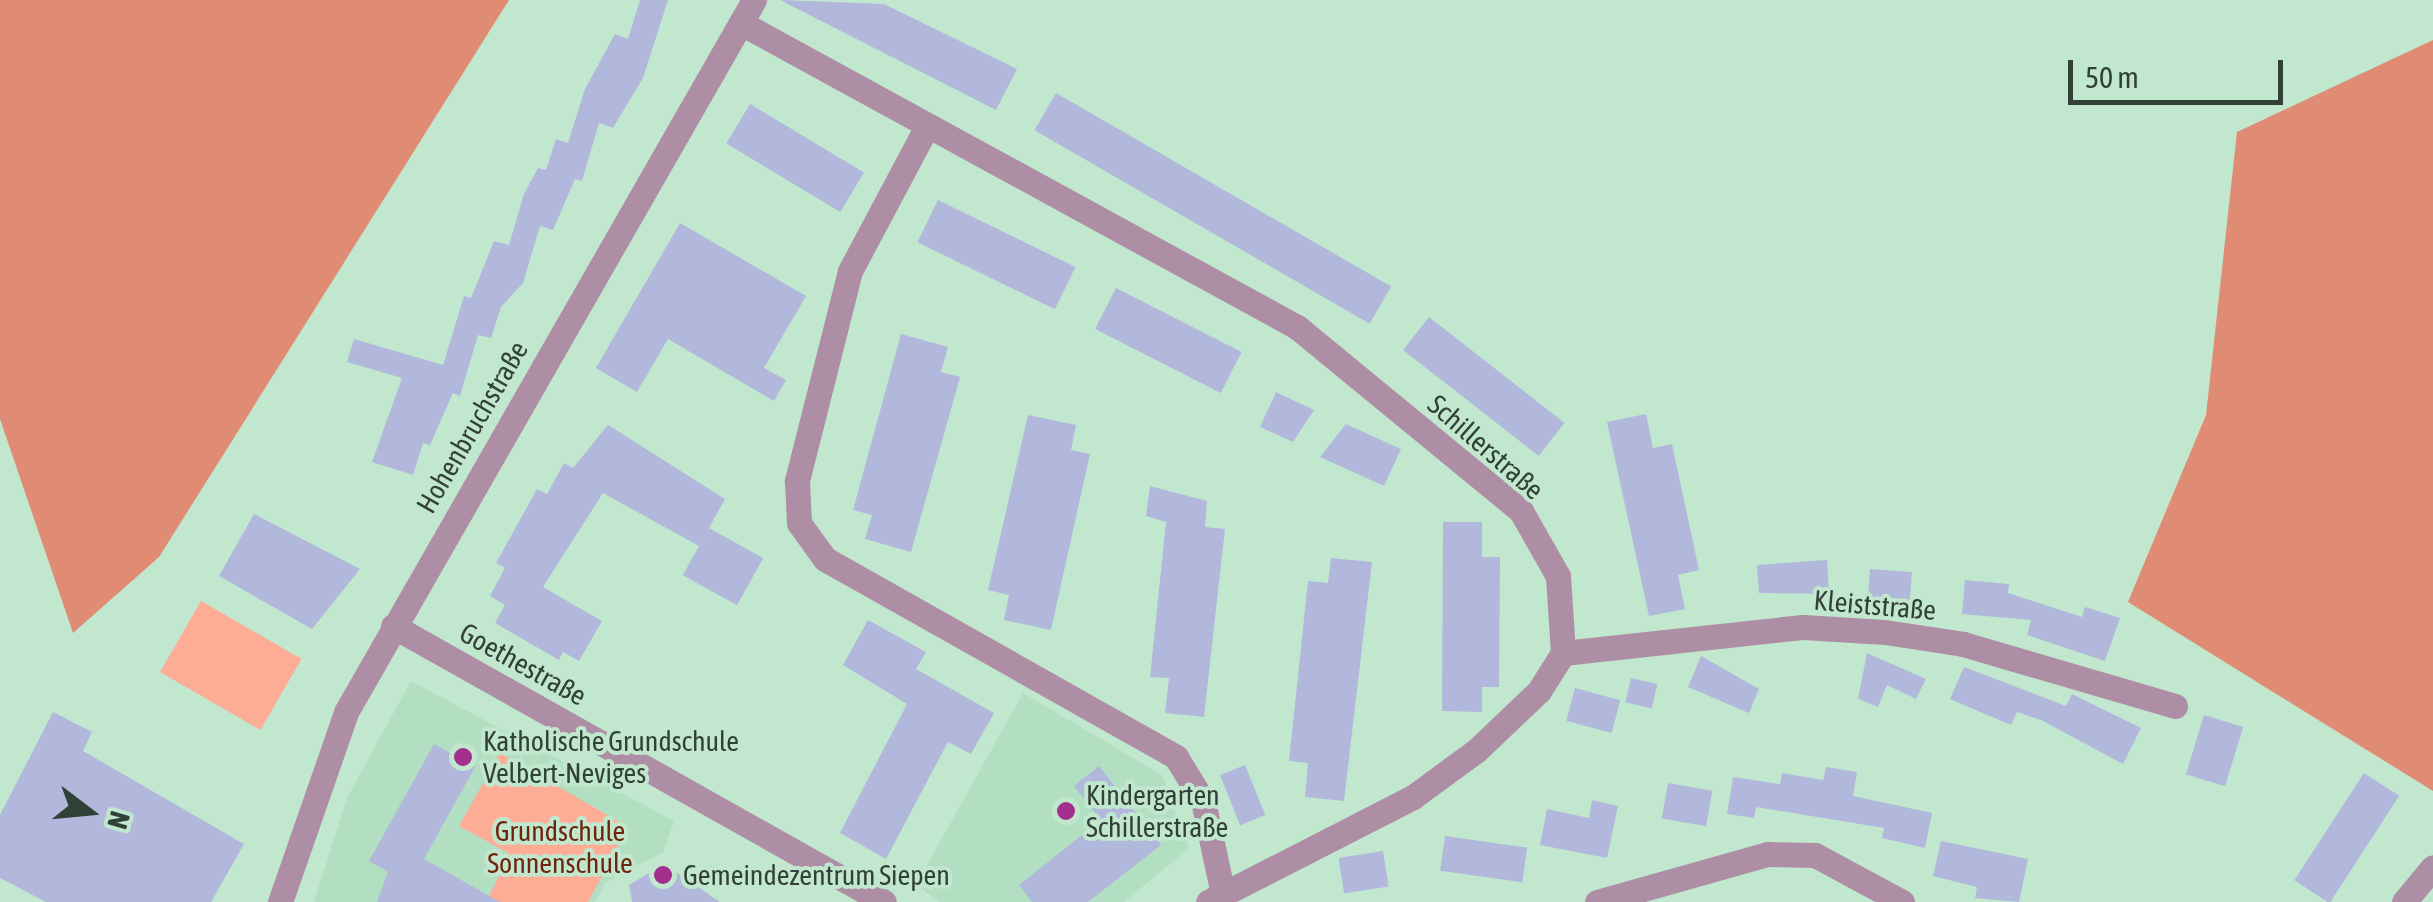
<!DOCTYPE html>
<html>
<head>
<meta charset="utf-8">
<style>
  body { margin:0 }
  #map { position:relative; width:2433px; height:902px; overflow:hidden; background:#c2e7cf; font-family:"Asap Condensed",sans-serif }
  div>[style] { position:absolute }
  .built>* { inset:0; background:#b2dec1 }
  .green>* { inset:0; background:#fdad96; transform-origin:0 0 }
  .forest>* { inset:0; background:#e08c74 }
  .building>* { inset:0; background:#b1b8db; transform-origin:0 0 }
  .minor>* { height:25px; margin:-12.5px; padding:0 12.5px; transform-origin:12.5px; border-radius:12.5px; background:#ae8ea5 }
  .dots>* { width:28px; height:28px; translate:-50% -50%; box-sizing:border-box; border:5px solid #c2e7cf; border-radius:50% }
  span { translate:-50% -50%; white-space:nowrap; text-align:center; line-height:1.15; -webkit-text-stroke:8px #c2e7cf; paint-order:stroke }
  .street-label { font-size:28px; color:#324138 }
  .poi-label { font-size:28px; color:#324138 }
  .left { translate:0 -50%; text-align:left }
  .park-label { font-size:28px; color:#6e240d }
  .north { position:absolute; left:40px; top:762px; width:100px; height:100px; -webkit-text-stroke:8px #c2e7cf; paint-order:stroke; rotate:106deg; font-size:28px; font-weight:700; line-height:40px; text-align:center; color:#324138 }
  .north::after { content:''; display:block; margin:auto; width:35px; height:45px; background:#324138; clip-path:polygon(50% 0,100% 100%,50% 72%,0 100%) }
  .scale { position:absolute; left:2068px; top:60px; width:215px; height:45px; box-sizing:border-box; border:5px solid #324138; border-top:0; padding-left:12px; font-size:30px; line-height:35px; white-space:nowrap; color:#324138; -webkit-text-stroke:8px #c2e7cf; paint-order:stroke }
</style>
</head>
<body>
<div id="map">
  <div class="built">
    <i style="clip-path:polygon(411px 681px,674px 821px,663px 852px,605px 883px,595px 902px,314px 902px,347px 798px)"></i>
    <i style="clip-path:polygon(1023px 693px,1162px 775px,1189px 848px,1124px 902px,940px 902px,916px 885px)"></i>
  </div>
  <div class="green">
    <i style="left:201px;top:601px;width:116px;height:82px;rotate:30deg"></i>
    <i style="clip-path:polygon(500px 753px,628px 827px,588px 902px,486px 902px,510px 854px,459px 826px)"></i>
  </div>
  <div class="forest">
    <i style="clip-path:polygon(0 0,509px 0,159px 557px,73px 633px,0 419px)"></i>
    <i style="clip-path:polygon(2433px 40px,2433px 791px,2128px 602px,2206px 415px,2237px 132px)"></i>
  </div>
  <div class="building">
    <i style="clip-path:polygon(640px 0,668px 0,643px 78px,613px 128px,599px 123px,582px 181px,575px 179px,553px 230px,540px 226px,523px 283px,501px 307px,491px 338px,478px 335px,460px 396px,453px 393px,430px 445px,423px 443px,413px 475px,372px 462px,402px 378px,347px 362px,354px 339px,443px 365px,464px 296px,471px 298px,494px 241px,509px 245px,524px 194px,538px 168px,546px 170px,556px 139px,568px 143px,585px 89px,615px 34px,628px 39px)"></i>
    <i style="clip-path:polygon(780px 0,884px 4px,1017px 69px,996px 110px)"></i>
    <i style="left:1056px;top:93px;width:387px;height:43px;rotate:30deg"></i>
    <i style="left:750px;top:104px;width:133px;height:46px;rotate:31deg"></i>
    <i style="left:938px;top:200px;width:153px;height:47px;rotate:26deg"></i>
    <i style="clip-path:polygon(680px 223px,806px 296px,764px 368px,786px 380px,774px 401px,668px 339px,637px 392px,596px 368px)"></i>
    <i style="left:1116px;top:288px;width:141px;height:46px;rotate:27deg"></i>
    <i style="left:1429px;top:317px;width:172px;height:42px;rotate:38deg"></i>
    <i style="clip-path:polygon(901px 334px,948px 347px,941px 372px,960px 377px,911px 552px,865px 539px,872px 515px,853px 510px)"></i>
    <i style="clip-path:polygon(1276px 392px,1314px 410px,1293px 442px,1260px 427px)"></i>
    <i style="clip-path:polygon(1646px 414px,1653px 448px,1672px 444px,1699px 570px,1678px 575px,1685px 609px,1649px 616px,1607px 422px)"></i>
    <i style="clip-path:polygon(1028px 415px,1076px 425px,1071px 450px,1090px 454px,1051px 630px,1004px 620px,1009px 595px,988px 590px)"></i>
    <i style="clip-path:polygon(1346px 424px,1401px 449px,1384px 486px,1320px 457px)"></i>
    <i style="clip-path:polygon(608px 425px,725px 499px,699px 546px,603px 493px,543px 587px,602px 621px,579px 661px,563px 652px,559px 660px,495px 623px,505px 605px,490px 596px,505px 568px,496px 563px,537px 489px,547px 494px,564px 463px,573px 468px)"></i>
    <i style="clip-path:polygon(1150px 486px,1207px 501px,1205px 527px,1225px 529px,1204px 717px,1165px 713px,1169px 678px,1150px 677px,1166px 522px,1146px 516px)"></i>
    <i style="clip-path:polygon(254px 514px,360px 569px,312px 629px,219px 576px)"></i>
    <i style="clip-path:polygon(1443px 522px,1482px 522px,1482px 557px,1500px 557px,1499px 687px,1482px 687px,1482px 712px,1442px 711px)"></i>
    <i style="left:709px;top:528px;width:62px;height:54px;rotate:29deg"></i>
    <i style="clip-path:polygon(1331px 558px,1372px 562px,1344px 801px,1305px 797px,1308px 763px,1289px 761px,1308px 581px,1328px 583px)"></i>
    <i style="clip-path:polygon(1827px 560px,1829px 594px,1759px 593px,1757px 565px)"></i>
    <i style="left:1870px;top:569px;width:42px;height:32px;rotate:4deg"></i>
    <i style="clip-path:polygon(1965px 580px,2009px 584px,2008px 593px,2082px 617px,2085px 607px,2120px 618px,2105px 661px,2027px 635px,2031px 620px,1962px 614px)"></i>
    <i style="clip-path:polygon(868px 620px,926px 652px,916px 669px,994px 713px,971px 754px,948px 742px,886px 859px,840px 833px,907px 704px,843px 665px)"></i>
    <i style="clip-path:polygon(1867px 653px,1926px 679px,1916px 699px,1887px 685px,1878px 707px,1858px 699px)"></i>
    <i style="clip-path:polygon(1701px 656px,1759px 689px,1749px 713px,1688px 687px)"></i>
    <i style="clip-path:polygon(1964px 667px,2066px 706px,2072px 694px,2141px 728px,2123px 764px,2041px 720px,2017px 712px,2011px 725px,1950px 699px)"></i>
    <i style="left:1631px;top:678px;width:27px;height:25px;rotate:13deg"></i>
    <i style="left:1575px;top:688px;width:47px;height:34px;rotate:15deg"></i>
    <i style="clip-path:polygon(53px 712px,92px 732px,83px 751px,244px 844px,211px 902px,46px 902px,0 878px,0 815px)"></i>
    <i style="left:2204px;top:715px;width:41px;height:62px;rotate:17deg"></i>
    <i style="clip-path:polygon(434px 744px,475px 767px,424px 859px,500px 902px,377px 902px,388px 872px,369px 861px)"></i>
    <i style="left:1245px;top:765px;width:54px;height:27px;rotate:68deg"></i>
    <i style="clip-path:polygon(1099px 766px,1161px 845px,1088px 902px,1032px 902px,1019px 885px,1101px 820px,1074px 786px)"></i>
    <i style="clip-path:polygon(1826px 767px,1857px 772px,1853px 796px,1932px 813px,1925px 848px,1882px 838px,1884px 828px,1756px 807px,1754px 818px,1727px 814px,1733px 777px,1780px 784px,1782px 773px,1823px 780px)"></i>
    <i style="left:2364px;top:773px;width:42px;height:128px;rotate:33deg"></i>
    <i style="left:1668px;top:783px;width:45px;height:36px;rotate:10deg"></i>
    <i style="clip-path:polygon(1592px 800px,1618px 806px,1607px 858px,1540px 845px,1547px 809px,1589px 818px)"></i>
    <i style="left:1445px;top:836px;width:83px;height:35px;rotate:8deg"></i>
    <i style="clip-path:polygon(1941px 841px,2028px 859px,2019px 902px,1975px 898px,1977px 887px,1933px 876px)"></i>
    <i style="left:1383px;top:851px;width:36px;height:45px;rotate:81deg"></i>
    <i style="clip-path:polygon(664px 864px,720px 902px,632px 902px,629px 885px)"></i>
  </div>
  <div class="minor">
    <i style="left:741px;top:23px;width:634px;rotate:28.67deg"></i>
    <i style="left:1297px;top:327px;width:290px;rotate:39.4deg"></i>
    <i style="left:1521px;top:511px;width:75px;rotate:60.4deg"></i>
    <i style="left:1558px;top:576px;width:77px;rotate:86.3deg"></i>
    <i style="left:1563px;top:653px;width:45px;rotate:122.3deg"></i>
    <i style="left:1539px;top:691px;width:86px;rotate:136.4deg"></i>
    <i style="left:1477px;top:750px;width:79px;rotate:143.7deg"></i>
    <i style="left:1413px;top:797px;width:230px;rotate:152.9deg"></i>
    <i style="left:926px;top:128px;width:162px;rotate:118deg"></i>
    <i style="left:850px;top:271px;width:217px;rotate:104.2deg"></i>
    <i style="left:797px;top:481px;width:42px;rotate:87.3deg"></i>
    <i style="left:799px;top:523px;width:44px;rotate:54.2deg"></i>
    <i style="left:825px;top:559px;width:403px;rotate:29.4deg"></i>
    <i style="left:1176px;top:757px;width:52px;rotate:58.5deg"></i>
    <i style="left:1203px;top:801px;width:91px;rotate:77.9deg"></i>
    <i style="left:393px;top:626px;width:563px;rotate:29.34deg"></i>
    <i style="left:1563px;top:653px;width:241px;rotate:-6.2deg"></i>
    <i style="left:1803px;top:627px;width:82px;rotate:3.5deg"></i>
    <i style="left:1885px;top:632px;width:79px;rotate:8.7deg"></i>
    <i style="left:1963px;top:644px;width:221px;rotate:16.3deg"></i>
    <i style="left:280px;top:902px;width:201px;rotate:-70.8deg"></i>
    <i style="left:346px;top:712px;width:821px;rotate:-60.19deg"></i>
    <i style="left:1597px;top:902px;width:178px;rotate:-15.7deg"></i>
    <i style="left:1768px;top:854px;width:47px;rotate:1.2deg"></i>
    <i style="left:1815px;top:855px;width:99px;rotate:28.4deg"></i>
    <i style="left:2404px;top:902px;width:45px;rotate:-50.4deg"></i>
  </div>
  <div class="dots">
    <i style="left:463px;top:757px;background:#a2308c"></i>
    <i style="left:1066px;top:811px;background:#a2308c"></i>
    <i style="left:663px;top:875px;background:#a2308c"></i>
  </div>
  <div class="street-label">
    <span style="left:472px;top:427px;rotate:-60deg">Hohenbruchstraße</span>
    <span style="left:1486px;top:447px;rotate:41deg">Schillerstraße</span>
    <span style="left:1875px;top:605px;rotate:5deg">Kleiststraße</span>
    <span style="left:523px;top:664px;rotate:29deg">Goethestraße</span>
  </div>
  <div class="poi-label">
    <span class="left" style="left:483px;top:757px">Katholische Grundschule<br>Velbert-Neviges</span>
    <span class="left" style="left:1086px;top:811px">Kindergarten<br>Schillerstraße</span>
    <span class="left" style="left:683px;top:875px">Gemeindezentrum Siepen</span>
  </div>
  <div class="park-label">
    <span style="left:560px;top:847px">Grundschule<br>Sonnenschule</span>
  </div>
  <div class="north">N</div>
  <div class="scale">50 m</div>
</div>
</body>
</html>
